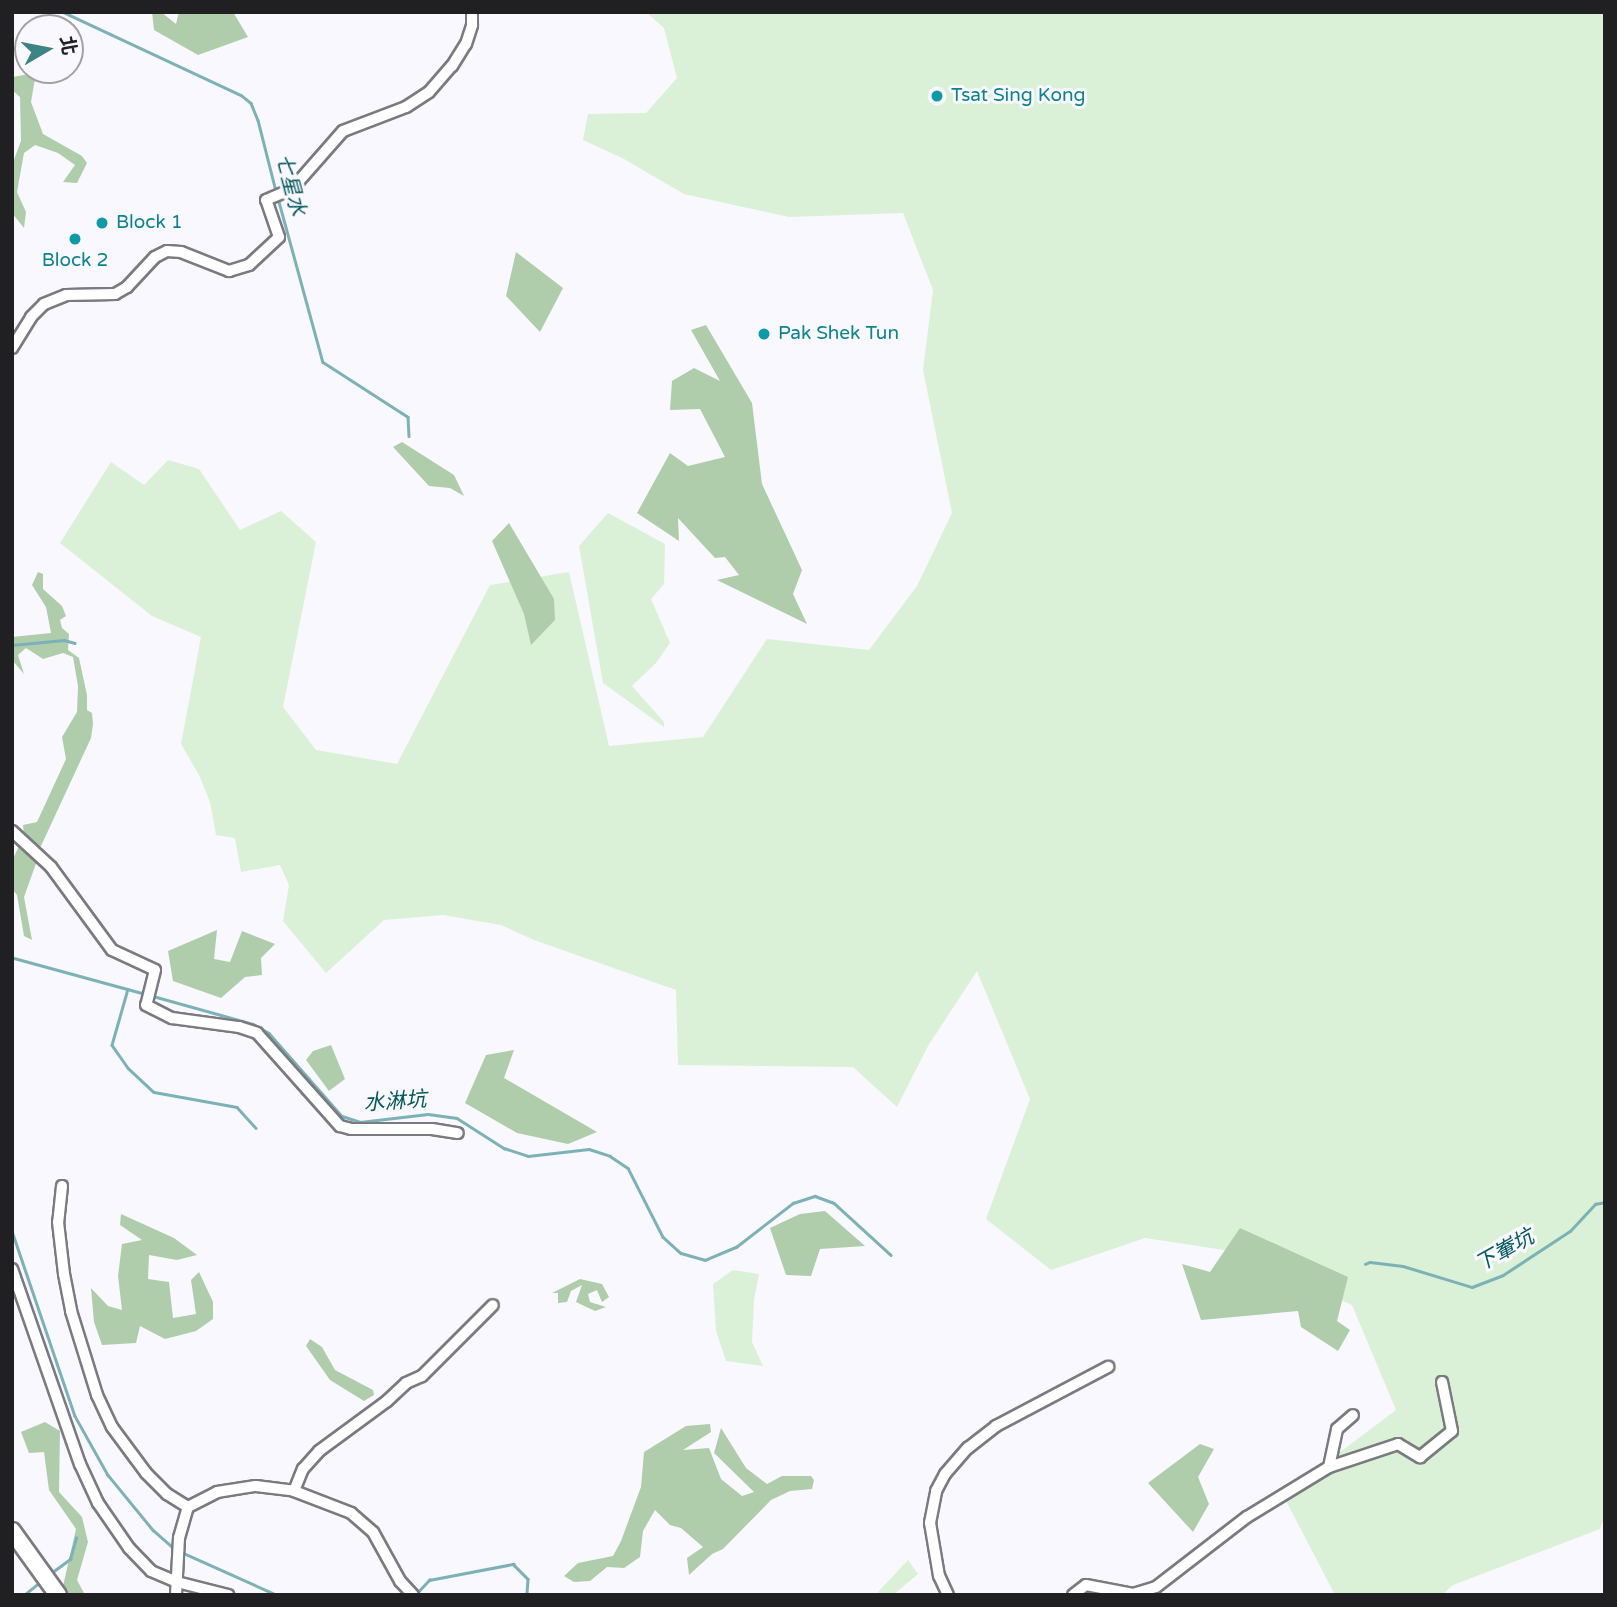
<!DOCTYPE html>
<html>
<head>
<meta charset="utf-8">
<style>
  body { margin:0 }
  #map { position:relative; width:1617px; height:1607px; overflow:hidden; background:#f8f8fe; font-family:"Varela Round","Noto Sans TC",sans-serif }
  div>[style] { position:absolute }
  .green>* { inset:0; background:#daf1d7 }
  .forest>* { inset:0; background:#afcdab }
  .stream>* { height:2.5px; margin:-1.25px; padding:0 1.25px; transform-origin:1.25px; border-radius:1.25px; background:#7cb2b7 }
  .roads { filter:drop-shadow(2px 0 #7a7a80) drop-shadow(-2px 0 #7a7a80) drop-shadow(0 2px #7a7a80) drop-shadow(0 -2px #7a7a80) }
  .street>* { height:10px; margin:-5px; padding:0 5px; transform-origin:5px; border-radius:5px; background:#fff }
  .secondary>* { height:16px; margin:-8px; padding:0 8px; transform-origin:8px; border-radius:8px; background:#fff }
  .dots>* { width:19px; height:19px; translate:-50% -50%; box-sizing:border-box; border:4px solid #f8f8fe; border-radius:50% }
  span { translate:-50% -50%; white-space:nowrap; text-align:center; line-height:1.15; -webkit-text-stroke:6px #f8f8fe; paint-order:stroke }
  .culture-label { font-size:19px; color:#0d838f }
  .left { translate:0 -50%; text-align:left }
  .water-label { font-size:21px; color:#06585e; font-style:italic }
  .frame { position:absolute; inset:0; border:14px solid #202023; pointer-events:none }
  .north { position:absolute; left:14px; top:14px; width:70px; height:70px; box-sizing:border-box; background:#f8f8fe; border:2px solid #a2a2a6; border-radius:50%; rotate:80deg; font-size:19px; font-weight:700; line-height:28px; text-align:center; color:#202023 }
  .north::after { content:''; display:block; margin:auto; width:24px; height:32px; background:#3c8485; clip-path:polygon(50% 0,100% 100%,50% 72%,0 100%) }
</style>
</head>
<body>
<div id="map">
  <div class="green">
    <i style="clip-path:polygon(646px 12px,1605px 12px,1605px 1514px,1600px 1529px,1453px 1585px,1442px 1595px,1335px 1595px,1283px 1495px,1396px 1410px,1352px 1305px,1231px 1251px,1145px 1238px,1051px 1270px,986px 1219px,1030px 1099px,977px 971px,928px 1046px,897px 1107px,853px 1067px,678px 1065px,676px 990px,534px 940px,501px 925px,443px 915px,384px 920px,326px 973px,283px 921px,289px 885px,280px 865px,241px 872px,235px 838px,216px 835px,210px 802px,199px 775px,181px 744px,201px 637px,152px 616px,60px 543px,111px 462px,144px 485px,168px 460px,199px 469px,240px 530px,281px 511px,316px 542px,283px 707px,316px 750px,397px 764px,490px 585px,569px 572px,609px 746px,703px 737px,767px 639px,869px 650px,917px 586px,952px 513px,923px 370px,933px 290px,903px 213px,789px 217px,684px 194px,624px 159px,583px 140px,588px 114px,646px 113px,677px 78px,664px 28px)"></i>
    <i style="clip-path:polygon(608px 513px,665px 544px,664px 584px,651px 599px,670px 643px,656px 663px,632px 686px,664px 722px,664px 727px,603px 683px,579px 546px)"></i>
    <i style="clip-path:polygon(733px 1270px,759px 1274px,754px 1300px,752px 1342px,763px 1366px,726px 1361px,716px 1331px,713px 1284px)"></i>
    <i style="clip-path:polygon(908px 1560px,918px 1574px,893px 1595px,880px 1595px,878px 1592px)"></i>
  </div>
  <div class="forest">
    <i style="clip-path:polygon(152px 12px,161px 12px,176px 24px,179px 12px,233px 12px,248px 37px,198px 55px,154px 30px)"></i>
    <i style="clip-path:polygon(36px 73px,31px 102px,43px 134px,82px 156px,87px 163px,77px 183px,63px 182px,75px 165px,58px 153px,35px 145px,24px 153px,17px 192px,26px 212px,24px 228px,12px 213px,12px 165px,21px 141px,20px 97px,12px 90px,12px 77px)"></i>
    <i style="clip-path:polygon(516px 252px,563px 288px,540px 332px,506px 296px)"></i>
    <i style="clip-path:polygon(706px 325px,752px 403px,762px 484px,802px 570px,793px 594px,807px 624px,717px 580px,739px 575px,725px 557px,715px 558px,678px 518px,679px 541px,637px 513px,670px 453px,688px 466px,725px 457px,700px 409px,670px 410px,672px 381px,694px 368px,720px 381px,691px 330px)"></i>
    <i style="clip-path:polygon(402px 442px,454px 475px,464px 496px,450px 488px,429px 486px,393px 447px)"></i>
    <i style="clip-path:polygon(509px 523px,554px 599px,555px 620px,531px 645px,524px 614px,492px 541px)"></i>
    <i style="clip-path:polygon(38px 572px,43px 574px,43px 589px,62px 606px,66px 616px,60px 620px,62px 628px,69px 634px,68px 650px,79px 658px,87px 695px,87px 710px,92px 713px,93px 724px,91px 738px,41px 846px,33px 849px,38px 858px,24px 897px,32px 940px,24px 936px,17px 895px,12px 889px,12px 861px,24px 835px,23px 825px,37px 822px,66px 759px,62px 737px,77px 712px,78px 686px,73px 657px,63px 653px,43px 659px,26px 648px,18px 655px,24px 674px,12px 660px,12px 637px,51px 633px,46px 607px,32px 585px)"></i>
    <i style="clip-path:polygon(217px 930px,214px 959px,230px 962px,242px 931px,275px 944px,261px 958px,262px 975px,245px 977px,221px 998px,173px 981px,168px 951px)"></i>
    <i style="clip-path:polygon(331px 1045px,345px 1079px,329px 1091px,306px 1060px,313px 1051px)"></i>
    <i style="clip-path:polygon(514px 1050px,504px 1078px,597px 1132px,568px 1144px,517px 1133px,465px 1103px,486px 1055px)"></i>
    <i style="clip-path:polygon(825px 1211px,865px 1246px,820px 1249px,811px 1276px,786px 1275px,770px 1228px,800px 1214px)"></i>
    <i style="clip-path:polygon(121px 1214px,174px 1238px,197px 1255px,177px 1260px,149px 1255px,148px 1279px,169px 1282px,173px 1318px,196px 1314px,191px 1280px,199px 1272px,213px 1302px,213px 1319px,196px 1331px,165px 1339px,140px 1326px,136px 1343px,102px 1345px,94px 1322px,91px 1288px,108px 1306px,122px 1310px,118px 1276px,122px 1244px,142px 1240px,120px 1225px)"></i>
    <i style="clip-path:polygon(1240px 1228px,1348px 1277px,1337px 1321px,1350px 1330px,1338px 1351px,1301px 1327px,1298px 1311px,1201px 1320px,1182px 1264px,1210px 1272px)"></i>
    <i style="clip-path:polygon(580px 1279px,602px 1284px,609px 1297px,602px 1302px,597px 1290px,588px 1294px,590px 1302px,606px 1307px,595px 1311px,576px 1302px,582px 1285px,571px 1291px,567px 1302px,558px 1303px,558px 1293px,552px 1293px)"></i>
    <i style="clip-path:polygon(310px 1339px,322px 1347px,335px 1370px,373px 1390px,374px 1395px,364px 1401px,330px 1380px,306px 1346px)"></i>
    <i style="clip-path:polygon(45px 1422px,60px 1431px,59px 1492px,82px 1517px,88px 1542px,77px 1580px,85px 1595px,61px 1595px,76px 1529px,49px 1490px,44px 1452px,29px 1453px,21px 1432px)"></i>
    <i style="clip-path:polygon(710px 1424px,711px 1432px,683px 1450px,709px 1448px,721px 1479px,742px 1496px,754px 1492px,714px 1453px,721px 1428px,746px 1468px,767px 1484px,782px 1476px,811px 1476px,814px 1480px,812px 1489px,790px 1491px,771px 1500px,723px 1549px,712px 1554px,689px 1575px,687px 1558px,703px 1547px,681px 1528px,670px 1525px,655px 1510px,643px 1531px,640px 1557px,624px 1568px,607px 1567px,590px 1581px,574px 1582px,564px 1576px,578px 1563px,613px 1556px,621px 1541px,641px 1487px,644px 1452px,686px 1426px)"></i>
    <i style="clip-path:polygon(1200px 1444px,1214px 1449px,1198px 1477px,1209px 1504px,1193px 1532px,1148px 1483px)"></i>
  </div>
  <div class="stream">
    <i style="left:63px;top:12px;width:196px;rotate:25deg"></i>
    <i style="left:241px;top:95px;width:13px;rotate:39deg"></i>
    <i style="left:251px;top:103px;width:18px;rotate:68deg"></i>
    <i style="left:258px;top:120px;width:73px;rotate:75.8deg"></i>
    <i style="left:278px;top:198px;width:170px;rotate:74.7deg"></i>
    <i style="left:323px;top:362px;width:101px;rotate:32.9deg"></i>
    <i style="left:408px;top:417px;width:19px;rotate:87deg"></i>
    <i style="left:12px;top:645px;width:52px;rotate:-5.5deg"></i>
    <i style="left:64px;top:640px;width:11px;rotate:15deg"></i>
    <i style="left:12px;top:951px;width:12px;rotate:90deg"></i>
    <i style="left:14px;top:958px;width:137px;rotate:15.3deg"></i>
    <i style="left:128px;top:989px;width:58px;rotate:105.9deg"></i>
    <i style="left:112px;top:1045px;width:28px;rotate:55deg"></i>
    <i style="left:128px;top:1068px;width:35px;rotate:43deg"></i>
    <i style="left:154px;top:1092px;width:84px;rotate:10.2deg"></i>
    <i style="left:237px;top:1107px;width:28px;rotate:48deg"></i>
    <i style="left:153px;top:996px;width:104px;rotate:15.6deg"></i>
    <i style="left:253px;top:1024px;width:18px;rotate:29deg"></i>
    <i style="left:269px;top:1033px;width:111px;rotate:48.7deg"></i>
    <i style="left:342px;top:1116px;width:19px;rotate:18deg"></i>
    <i style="left:360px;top:1122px;width:68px;rotate:-6.7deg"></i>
    <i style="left:428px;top:1114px;width:29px;rotate:8deg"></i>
    <i style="left:457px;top:1118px;width:56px;rotate:32.6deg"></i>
    <i style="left:504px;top:1148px;width:25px;rotate:18deg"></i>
    <i style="left:528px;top:1156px;width:61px;rotate:-6.5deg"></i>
    <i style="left:589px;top:1149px;width:22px;rotate:18deg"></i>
    <i style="left:610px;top:1156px;width:22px;rotate:34deg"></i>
    <i style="left:628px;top:1168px;width:77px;rotate:63.1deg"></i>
    <i style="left:663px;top:1237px;width:24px;rotate:42deg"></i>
    <i style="left:681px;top:1253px;width:25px;rotate:16deg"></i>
    <i style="left:705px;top:1260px;width:34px;rotate:-23deg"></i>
    <i style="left:736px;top:1247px;width:72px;rotate:-37.7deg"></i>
    <i style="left:793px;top:1203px;width:23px;rotate:-18deg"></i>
    <i style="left:815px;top:1196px;width:20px;rotate:20deg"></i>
    <i style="left:834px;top:1203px;width:77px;rotate:42.4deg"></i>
    <i style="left:12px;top:1231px;width:195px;rotate:71.2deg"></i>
    <i style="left:75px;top:1416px;width:68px;rotate:60.8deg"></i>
    <i style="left:108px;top:1475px;width:71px;rotate:50.7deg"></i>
    <i style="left:153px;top:1530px;width:29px;rotate:41deg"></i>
    <i style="left:1365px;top:1264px;width:5px;rotate:-22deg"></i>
    <i style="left:1370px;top:1262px;width:33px;rotate:7deg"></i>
    <i style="left:1403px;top:1266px;width:72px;rotate:16.9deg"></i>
    <i style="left:1472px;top:1287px;width:33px;rotate:-21deg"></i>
    <i style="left:1503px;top:1275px;width:80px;rotate:-33.3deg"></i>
    <i style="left:1570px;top:1231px;width:37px;rotate:-47deg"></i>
    <i style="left:1595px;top:1204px;width:10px;rotate:-11deg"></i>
    <i style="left:181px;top:1552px;width:105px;rotate:24.1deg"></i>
    <i style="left:51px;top:1573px;width:24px;rotate:-36deg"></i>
    <i style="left:70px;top:1559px;width:22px;rotate:-74deg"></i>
    <i style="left:24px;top:1595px;width:21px;rotate:-39deg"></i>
    <i style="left:415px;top:1595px;width:21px;rotate:-47deg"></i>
    <i style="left:429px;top:1580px;width:86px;rotate:-10.8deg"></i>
    <i style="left:513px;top:1564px;width:21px;rotate:45deg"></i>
    <i style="left:528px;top:1579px;width:16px;rotate:94deg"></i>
  </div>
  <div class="roads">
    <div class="street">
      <i style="left:12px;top:348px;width:36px;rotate:-58deg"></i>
      <i style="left:31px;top:317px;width:18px;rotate:-45deg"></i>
      <i style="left:44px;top:304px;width:24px;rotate:-22deg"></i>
      <i style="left:66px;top:295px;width:49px;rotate:-1.2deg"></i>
      <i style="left:115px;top:294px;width:14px;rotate:-30deg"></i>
      <i style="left:127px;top:287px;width:41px;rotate:-47deg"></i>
      <i style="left:155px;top:257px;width:13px;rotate:-27deg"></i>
      <i style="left:167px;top:251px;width:14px;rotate:4deg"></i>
      <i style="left:181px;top:252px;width:52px;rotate:21.6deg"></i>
      <i style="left:229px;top:271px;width:21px;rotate:-17deg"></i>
      <i style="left:249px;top:265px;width:41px;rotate:-43deg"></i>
      <i style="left:279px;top:237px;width:39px;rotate:-109deg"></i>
      <i style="left:266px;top:200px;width:28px;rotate:-23deg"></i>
      <i style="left:292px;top:189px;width:77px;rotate:-48.7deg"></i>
      <i style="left:343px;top:131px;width:67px;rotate:-20.9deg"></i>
      <i style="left:406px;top:107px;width:27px;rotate:-33deg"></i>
      <i style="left:429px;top:92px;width:35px;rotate:-49deg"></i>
      <i style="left:452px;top:66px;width:26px;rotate:-58deg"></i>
      <i style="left:466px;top:44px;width:20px;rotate:-72deg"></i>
      <i style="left:472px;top:25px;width:13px;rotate:-90deg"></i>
      <i style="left:12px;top:831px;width:53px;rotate:42.7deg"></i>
      <i style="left:51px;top:867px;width:103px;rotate:53.7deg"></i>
      <i style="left:112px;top:950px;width:47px;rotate:24.9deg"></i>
      <i style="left:155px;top:970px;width:36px;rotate:104deg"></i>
      <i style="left:146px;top:1005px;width:29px;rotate:27deg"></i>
      <i style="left:172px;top:1018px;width:68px;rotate:7.7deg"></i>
      <i style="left:239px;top:1027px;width:19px;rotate:18deg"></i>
      <i style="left:257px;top:1033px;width:125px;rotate:48.3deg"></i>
      <i style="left:340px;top:1126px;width:11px;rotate:15deg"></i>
      <i style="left:351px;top:1129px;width:81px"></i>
      <i style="left:432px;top:1129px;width:26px;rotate:9deg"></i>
      <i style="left:62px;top:1186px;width:36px;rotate:96deg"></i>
      <i style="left:58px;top:1222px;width:52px;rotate:83.4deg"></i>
      <i style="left:64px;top:1274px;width:38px;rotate:79deg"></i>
      <i style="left:71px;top:1311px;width:88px;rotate:72.8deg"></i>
      <i style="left:97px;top:1395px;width:35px;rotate:65deg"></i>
      <i style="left:112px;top:1427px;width:57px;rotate:53.5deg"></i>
      <i style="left:146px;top:1473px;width:30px;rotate:45deg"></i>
      <i style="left:167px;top:1494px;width:25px;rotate:32deg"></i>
      <i style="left:12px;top:1269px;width:207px;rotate:70.8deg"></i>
      <i style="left:80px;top:1464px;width:43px;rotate:65.2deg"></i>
      <i style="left:98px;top:1503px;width:55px;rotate:55.4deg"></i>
      <i style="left:129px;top:1548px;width:32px;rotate:46deg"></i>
      <i style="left:151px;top:1571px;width:28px;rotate:23deg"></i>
      <i style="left:177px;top:1582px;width:53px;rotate:14.3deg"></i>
      <i style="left:1329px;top:1467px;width:73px;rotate:-18.4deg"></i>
      <i style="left:1398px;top:1444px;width:26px;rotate:31deg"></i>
      <i style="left:1420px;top:1457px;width:41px;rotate:-39.1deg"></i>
      <i style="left:1452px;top:1431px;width:50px;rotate:-101.5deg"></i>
      <i style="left:294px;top:1491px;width:24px;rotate:-68deg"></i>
      <i style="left:303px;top:1469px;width:24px;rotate:-48deg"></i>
      <i style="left:319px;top:1451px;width:84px;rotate:-36.3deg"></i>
      <i style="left:387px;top:1401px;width:26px;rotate:-43deg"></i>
      <i style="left:406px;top:1383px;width:17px;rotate:-24deg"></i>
      <i style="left:422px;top:1376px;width:100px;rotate:-45deg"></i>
      <i style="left:176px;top:1595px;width:57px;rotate:-87deg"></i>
      <i style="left:179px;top:1538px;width:32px;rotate:-74deg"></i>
      <i style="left:188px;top:1507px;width:33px;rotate:-27deg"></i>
      <i style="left:217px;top:1492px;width:39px;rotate:-9deg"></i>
      <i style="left:256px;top:1486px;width:38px;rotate:7deg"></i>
      <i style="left:294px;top:1491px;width:61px;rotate:21.1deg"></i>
      <i style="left:351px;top:1513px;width:29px;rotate:41deg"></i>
      <i style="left:373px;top:1532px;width:56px;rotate:61.1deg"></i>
      <i style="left:400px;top:1581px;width:19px;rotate:47deg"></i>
      <i style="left:948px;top:1595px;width:21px;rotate:-115deg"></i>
      <i style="left:939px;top:1576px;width:54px;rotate:-99.6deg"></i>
      <i style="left:930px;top:1523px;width:33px;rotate:-79deg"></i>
      <i style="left:936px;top:1491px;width:19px;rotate:-62deg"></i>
      <i style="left:945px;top:1474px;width:35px;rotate:-49deg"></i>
      <i style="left:968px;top:1448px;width:36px;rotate:-38deg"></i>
      <i style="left:996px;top:1426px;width:127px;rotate:-27.8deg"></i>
      <i style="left:1073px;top:1595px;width:16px;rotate:-38deg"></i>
      <i style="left:1086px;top:1585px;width:48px;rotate:10.8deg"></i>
      <i style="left:1133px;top:1594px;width:24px;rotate:-17deg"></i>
      <i style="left:1156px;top:1587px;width:115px;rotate:-37.6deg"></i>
      <i style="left:1247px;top:1517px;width:96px;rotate:-31.4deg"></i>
      <i style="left:1329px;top:1467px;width:39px;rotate:-78deg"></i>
      <i style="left:1337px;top:1429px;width:21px;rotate:-41deg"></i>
    </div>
    <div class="secondary">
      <i style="left:12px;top:1531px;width:79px;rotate:54.3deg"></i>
    </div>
  </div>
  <div class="dots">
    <i style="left:937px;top:96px;background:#0f9aa8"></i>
    <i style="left:102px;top:223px;background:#0f9aa8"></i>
    <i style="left:75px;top:239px;background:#0f9aa8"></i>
    <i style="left:764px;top:334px;background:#0f9aa8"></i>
  </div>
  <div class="culture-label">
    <span class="left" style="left:951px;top:96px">Tsat Sing Kong</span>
    <span class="left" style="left:116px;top:223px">Block 1</span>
    <span style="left:75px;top:261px">Block 2</span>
    <span class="left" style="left:778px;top:334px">Pak Shek Tun</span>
  </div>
  <div class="water-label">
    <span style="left:290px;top:185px;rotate:75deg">七星水</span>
    <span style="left:395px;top:1102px;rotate:-4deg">水淋坑</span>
    <span style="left:1505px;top:1251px;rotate:-29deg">下輋坑</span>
  </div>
  <div class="frame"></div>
  <div class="north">北</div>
</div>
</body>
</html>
